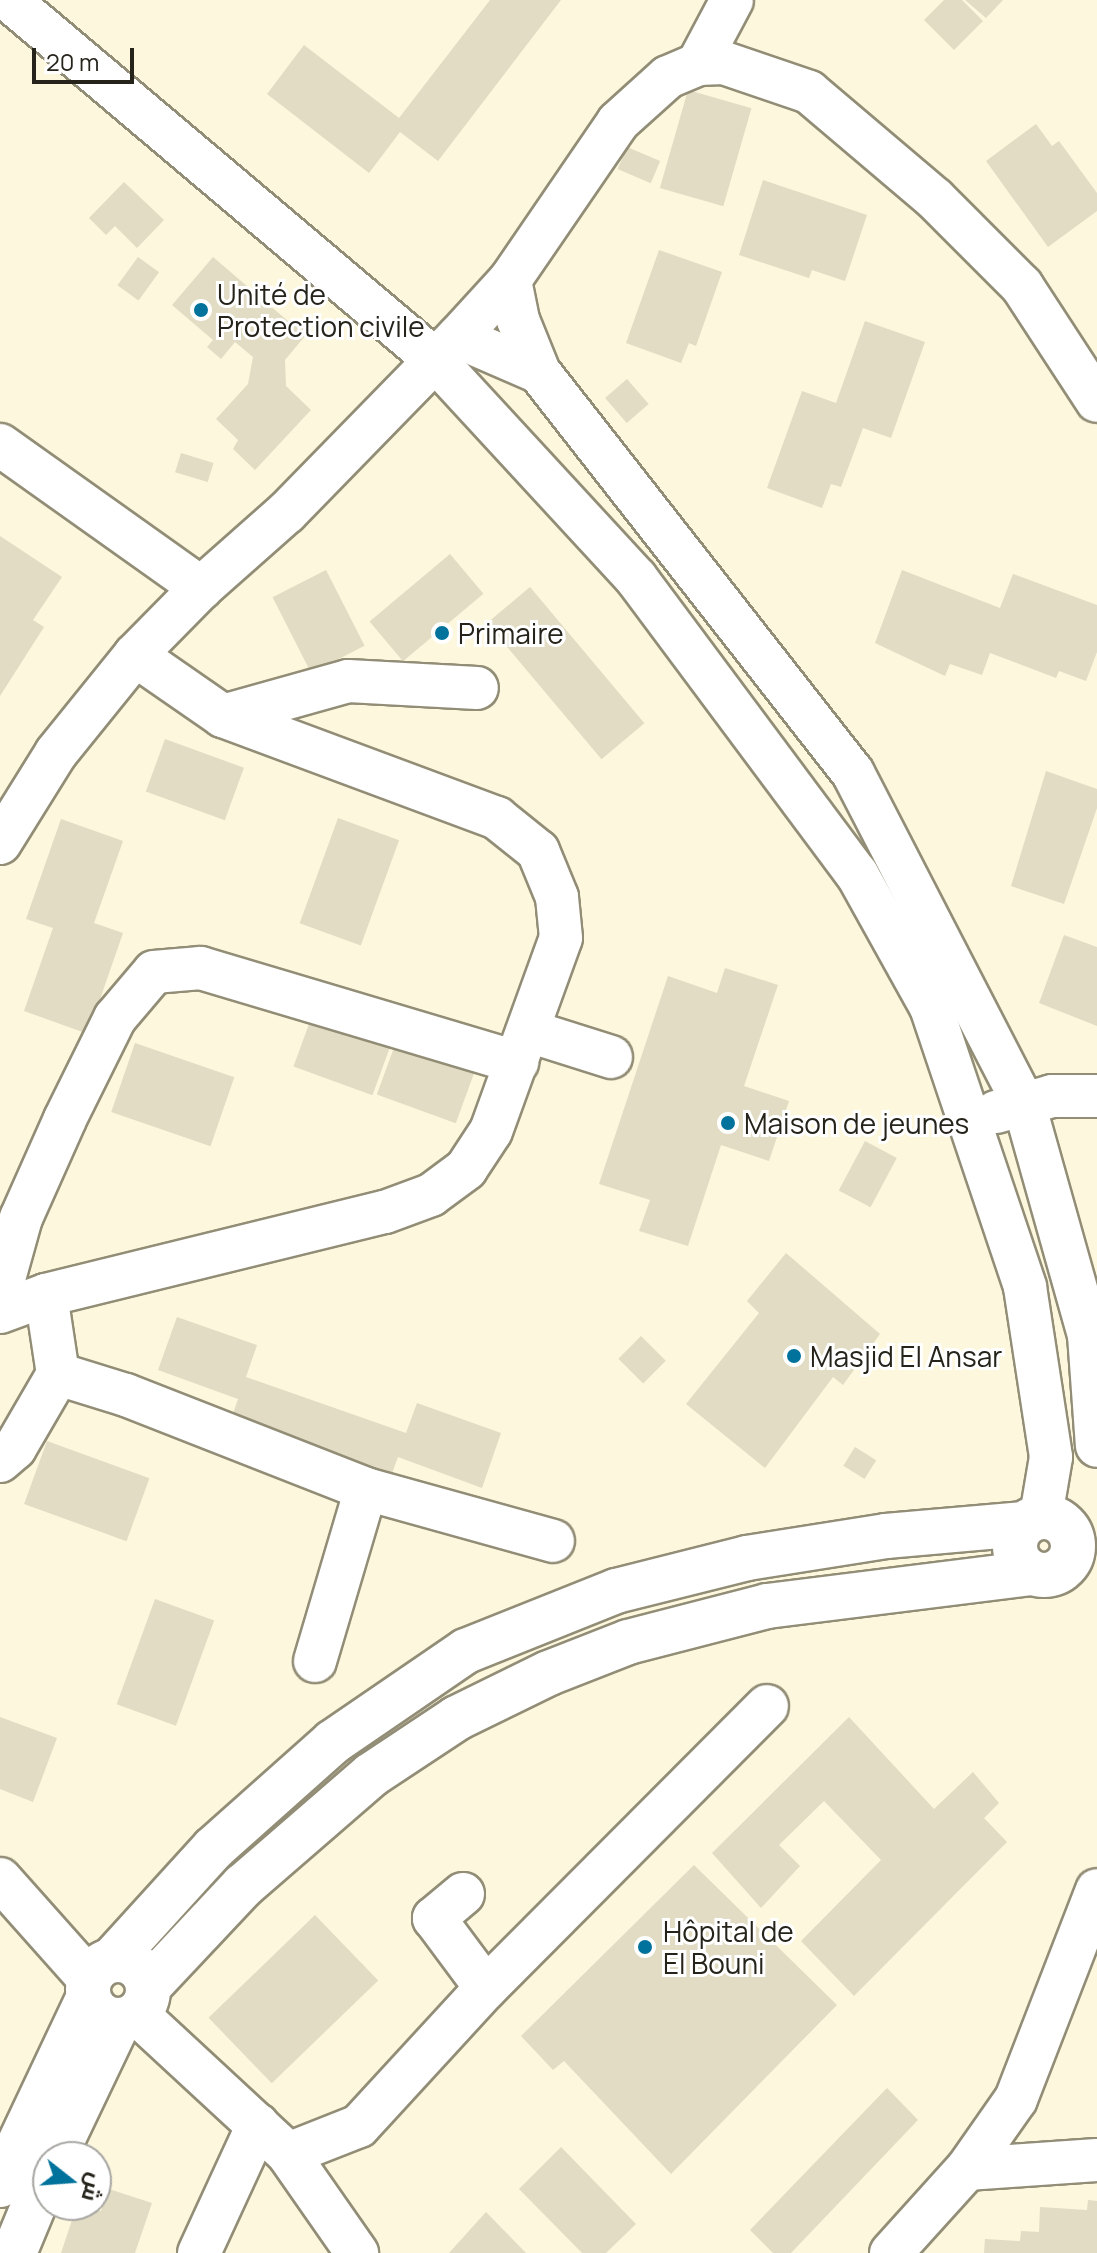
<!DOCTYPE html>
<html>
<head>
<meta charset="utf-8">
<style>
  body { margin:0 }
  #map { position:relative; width:1097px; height:2253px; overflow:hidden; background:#fcf7dd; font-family:Manrope,Cairo,sans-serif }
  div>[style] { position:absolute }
  .building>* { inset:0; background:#e1dcc3; transform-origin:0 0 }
  .roads { filter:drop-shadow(2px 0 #928d76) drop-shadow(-2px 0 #928d76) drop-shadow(0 2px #928d76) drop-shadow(0 -2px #928d76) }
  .minor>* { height:42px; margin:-21px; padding:0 21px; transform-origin:21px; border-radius:21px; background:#fff }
  .major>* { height:44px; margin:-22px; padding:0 22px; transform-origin:22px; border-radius:22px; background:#fff }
  .major>.ring { margin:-22px; padding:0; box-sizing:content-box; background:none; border:44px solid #fff; border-radius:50% }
  .dots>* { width:22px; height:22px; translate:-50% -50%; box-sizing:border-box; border:4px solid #fff; border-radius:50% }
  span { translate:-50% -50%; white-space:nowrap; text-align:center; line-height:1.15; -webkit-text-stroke:6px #fff; paint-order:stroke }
  .poi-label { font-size:28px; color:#25231a }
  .left { translate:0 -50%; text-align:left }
  .north { position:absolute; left:32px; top:2141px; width:80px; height:80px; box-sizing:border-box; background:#fff; border:2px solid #a8a7a3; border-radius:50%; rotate:107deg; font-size:22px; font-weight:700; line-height:32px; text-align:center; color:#25231a }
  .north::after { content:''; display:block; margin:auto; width:28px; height:36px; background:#00729c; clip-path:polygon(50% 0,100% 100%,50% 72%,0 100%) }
  .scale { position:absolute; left:32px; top:48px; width:102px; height:36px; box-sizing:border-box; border:4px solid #25231a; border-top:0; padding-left:10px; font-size:24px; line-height:28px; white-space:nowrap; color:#25231a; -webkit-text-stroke:6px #fff; paint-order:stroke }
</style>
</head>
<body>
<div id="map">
  <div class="building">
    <i style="clip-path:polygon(490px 0,561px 0,438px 161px,400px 132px,369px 173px,267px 94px,304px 45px,399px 118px)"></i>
    <i style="clip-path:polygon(944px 0,962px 0,983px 21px,954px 50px,924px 20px)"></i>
    <i style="clip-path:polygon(965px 0,1003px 0,986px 18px)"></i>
    <i style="left:688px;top:90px;width:66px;height:102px;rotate:16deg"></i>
    <i style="clip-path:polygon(1036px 124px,1052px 146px,1059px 141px,1097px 193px,1097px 211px,1048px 247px,986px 161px)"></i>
    <i style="left:627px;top:147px;width:36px;height:24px;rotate:23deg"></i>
    <i style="clip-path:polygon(763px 180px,867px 215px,845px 281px,812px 270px,809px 278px,739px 255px)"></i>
    <i style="clip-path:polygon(124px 182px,164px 220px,137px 248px,115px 226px,106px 235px,89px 218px)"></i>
    <i style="clip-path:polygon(659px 250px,722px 272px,696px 346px,689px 343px,681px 363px,626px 343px)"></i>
    <i style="left:138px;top:257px;width:26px;height:35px;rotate:36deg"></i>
    <i style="clip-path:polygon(213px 257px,288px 321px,298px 319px,310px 330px,285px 360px,286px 386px,311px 410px,255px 470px,233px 449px,238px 440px,216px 419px,248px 384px,253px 357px,235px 342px,221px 359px,207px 347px,213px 340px,172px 305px)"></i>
    <i style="clip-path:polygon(865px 321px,925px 342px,891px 438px,863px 428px,841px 487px,831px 484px,822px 508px,767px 488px,802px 391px,836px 403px)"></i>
    <i style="left:627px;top:379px;width:33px;height:29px;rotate:49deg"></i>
    <i style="left:181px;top:453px;width:34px;height:20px;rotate:17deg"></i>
    <i style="clip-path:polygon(0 536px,62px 577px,33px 620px,44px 627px,0 696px)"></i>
    <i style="left:450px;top:554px;width:52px;height:105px;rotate:50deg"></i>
    <i style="left:326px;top:570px;width:85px;height:60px;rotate:63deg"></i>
    <i style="clip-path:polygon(902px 570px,1000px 608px,1013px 574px,1097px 605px,1097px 652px,1086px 681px,1059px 671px,1056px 678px,990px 653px,982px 675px,950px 664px,945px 676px,875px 643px)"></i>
    <i style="left:530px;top:587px;width:178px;height:56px;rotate:50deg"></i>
    <i style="left:165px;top:739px;width:84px;height:56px;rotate:20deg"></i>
    <i style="clip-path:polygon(1046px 771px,1097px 789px,1097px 808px,1064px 904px,1011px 886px)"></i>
    <i style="left:338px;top:818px;width:65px;height:112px;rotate:20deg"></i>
    <i style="clip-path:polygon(61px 819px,123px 841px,94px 923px,123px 933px,88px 1034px,24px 1011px,53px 928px,26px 919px)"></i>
    <i style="clip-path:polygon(1064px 935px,1097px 947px,1097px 1026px,1039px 1003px)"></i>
    <i style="clip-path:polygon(725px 968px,778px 985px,744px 1086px,789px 1101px,769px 1161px,721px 1145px,688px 1246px,639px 1231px,650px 1200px,599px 1184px,668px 976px,717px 993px)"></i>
    <i style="left:313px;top:1013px;width:84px;height:57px;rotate:20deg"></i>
    <i style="left:396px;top:1042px;width:84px;height:56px;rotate:20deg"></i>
    <i style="left:135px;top:1043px;width:105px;height:73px;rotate:19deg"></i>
    <i style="left:865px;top:1141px;width:36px;height:56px;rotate:28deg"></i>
    <i style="clip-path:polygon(786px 1253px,880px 1334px,843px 1385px,833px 1377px,765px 1468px,686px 1404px,759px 1313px,747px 1301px)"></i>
    <i style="clip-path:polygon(177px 1317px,257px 1345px,246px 1377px,406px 1433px,417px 1403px,501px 1433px,482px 1488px,398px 1457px,387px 1487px,227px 1431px,238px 1399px,158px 1370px)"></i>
    <i style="left:641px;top:1336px;width:35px;height:32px;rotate:45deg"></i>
    <i style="left:47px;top:1441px;width:109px;height:67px;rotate:20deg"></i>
    <i style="left:855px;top:1447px;width:25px;height:22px;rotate:32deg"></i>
    <i style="left:155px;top:1599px;width:63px;height:112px;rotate:20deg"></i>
    <i style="clip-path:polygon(0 1717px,57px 1738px,33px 1802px,0 1789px)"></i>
    <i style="clip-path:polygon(849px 1717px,934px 1809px,973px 1772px,999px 1803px,984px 1818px,1007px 1842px,854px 1996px,801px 1941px,881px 1860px,824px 1801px,779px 1845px,800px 1866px,761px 1908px,712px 1853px)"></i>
    <i style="clip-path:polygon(694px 1865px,837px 2005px,671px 2174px,564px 2061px,553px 2070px,521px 2036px)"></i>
    <i style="left:315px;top:1915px;width:91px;height:148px;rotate:46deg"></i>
    <i style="clip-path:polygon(887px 2088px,918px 2120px,791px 2253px,773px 2253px,750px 2230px)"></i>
    <i style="clip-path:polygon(561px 2147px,636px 2224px,606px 2253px,582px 2253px,519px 2189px)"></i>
    <i style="clip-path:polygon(109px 2189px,152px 2203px,135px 2253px,61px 2253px,77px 2205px,101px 2211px)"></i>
    <i style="clip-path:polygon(1088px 2200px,1097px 2201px,1097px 2253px,984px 2253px,985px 2239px,1020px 2241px,1021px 2231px,1039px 2232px,1040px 2207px,1087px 2210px)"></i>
    <i style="clip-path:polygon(486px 2212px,526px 2253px,449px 2253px)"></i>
  </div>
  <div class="roads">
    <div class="minor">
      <i style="left:9px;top:0;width:556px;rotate:40.19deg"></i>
      <i style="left:434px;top:359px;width:298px;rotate:47.3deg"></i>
      <i style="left:636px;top:578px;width:369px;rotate:53.3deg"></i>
      <i style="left:857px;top:874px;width:152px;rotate:60.9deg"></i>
      <i style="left:931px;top:1007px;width:295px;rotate:71.4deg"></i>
      <i style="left:1025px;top:1287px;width:172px;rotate:81.3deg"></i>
      <i style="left:1051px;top:1457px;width:60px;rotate:99.6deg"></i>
      <i style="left:698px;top:64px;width:72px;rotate:-62deg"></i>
      <i style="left:510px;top:280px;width:41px;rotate:78.7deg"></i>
      <i style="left:518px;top:320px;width:56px;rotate:68deg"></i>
      <i style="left:458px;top:337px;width:88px;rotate:23.4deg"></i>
      <i style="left:539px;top:372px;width:509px;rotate:51.94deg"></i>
      <i style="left:853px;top:773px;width:373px;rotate:62.7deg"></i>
      <i style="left:1024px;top:1104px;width:240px;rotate:74.3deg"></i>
      <i style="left:1089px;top:1335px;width:111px;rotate:85.9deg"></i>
      <i style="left:0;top:445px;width:247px;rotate:35.4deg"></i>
      <i style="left:223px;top:716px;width:130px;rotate:-15.6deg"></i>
      <i style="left:348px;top:681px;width:129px;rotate:3.1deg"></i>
      <i style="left:0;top:843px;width:106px;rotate:-58.1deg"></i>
      <i style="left:56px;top:753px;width:126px;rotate:-51.1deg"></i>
      <i style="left:135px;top:655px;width:94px;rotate:-45.4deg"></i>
      <i style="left:201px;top:588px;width:115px;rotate:-41.5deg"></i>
      <i style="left:287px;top:512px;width:245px;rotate:-45.7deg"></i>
      <i style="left:458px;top:337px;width:77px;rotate:-47.6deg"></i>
      <i style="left:510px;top:280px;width:191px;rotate:-55.6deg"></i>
      <i style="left:618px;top:122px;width:67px;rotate:-42deg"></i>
      <i style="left:668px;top:77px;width:33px;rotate:-23deg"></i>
      <i style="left:698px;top:64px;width:26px;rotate:-2deg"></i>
      <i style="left:724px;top:63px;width:90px;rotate:18.8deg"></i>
      <i style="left:809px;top:92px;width:165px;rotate:40.3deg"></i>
      <i style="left:935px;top:199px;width:123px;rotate:45deg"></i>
      <i style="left:1022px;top:286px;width:137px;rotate:56.9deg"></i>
      <i style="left:529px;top:1031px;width:86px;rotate:17.6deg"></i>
      <i style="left:996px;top:1112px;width:58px;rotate:-15.9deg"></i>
      <i style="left:1052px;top:1096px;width:45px"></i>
      <i style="left:0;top:1293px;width:78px;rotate:-74.4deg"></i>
      <i style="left:21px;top:1218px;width:108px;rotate:-66deg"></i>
      <i style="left:65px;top:1119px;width:113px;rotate:-63.7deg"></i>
      <i style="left:115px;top:1018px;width:60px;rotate:-49.7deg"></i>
      <i style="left:154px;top:972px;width:47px;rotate:-4.9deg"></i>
      <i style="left:201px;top:968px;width:330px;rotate:16.6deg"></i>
      <i style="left:46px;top:1295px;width:80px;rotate:81.4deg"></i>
      <i style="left:58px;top:1374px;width:71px;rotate:17.2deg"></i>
      <i style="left:126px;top:1395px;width:258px;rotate:21.4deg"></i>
      <i style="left:366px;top:1489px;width:194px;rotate:15.5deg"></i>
      <i style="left:0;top:1312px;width:49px;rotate:-20.3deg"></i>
      <i style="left:46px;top:1295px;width:349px;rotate:-13.8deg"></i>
      <i style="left:385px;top:1212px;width:49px;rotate:-20.3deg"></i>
      <i style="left:431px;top:1195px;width:44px;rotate:-36.6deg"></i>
      <i style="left:466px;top:1169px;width:45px;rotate:-56.7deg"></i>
      <i style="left:491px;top:1131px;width:205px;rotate:-70.1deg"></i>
      <i style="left:561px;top:938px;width:41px;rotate:-95.6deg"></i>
      <i style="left:557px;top:897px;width:50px;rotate:-112.4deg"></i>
      <i style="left:538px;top:851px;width:53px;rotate:-141.2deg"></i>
      <i style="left:497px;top:818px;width:292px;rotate:-159.6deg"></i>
      <i style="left:223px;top:716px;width:107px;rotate:-145.3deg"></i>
      <i style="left:0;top:1461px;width:20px;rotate:-41deg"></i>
      <i style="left:15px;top:1448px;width:86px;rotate:-59.8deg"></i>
      <i style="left:315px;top:1661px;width:179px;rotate:-73.5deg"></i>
      <i style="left:0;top:1879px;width:134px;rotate:48.3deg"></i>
      <i style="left:463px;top:1894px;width:38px;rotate:140deg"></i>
      <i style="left:434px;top:1918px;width:87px;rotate:53.4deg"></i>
      <i style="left:137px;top:2014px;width:206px;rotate:42.8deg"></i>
      <i style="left:288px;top:2154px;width:121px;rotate:55.1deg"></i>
      <i style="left:288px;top:2154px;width:76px;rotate:-21.5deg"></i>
      <i style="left:359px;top:2126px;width:188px;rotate:-47.4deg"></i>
      <i style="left:486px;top:1988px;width:398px;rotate:-45.1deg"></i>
      <i style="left:967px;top:2169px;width:130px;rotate:-4deg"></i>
      <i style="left:199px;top:2253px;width:141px;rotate:-65.3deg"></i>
      <i style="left:891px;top:2253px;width:113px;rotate:-47.9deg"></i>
      <i style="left:967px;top:2169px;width:85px;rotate:-55deg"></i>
      <i style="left:1016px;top:2099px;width:224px;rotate:-68.8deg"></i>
    </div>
    <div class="major">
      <i class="ring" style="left:1015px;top:1517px;width:14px;height:14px"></i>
      <i class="ring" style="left:88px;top:1960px;width:16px;height:16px"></i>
      <i style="left:112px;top:1960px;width:151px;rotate:-47.7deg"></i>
      <i style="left:214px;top:1848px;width:159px;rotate:-41.7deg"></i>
      <i style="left:333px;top:1742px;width:161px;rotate:-34.4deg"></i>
      <i style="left:466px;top:1651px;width:162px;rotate:-21.8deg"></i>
      <i style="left:616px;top:1591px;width:135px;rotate:-14.1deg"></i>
      <i style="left:747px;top:1558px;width:141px;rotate:-9deg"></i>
      <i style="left:886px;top:1536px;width:139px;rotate:-5deg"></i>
      <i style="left:148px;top:1987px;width:139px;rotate:-46.8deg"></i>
      <i style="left:243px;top:1886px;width:169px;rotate:-40.9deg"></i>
      <i style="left:371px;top:1775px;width:103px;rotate:-33.5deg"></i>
      <i style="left:457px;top:1718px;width:102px;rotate:-26.1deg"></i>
      <i style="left:549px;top:1673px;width:85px;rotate:-21.4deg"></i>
      <i style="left:628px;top:1642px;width:144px;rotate:-14.5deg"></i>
      <i style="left:767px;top:1606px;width:267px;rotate:-7.1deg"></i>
      <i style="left:54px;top:2157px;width:151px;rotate:-64.5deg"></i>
      <i style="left:0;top:2185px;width:206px;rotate:-64.7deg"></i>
      <i style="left:14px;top:2253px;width:89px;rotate:-67.5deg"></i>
    </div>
  </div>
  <div class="dots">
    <i style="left:201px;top:310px;background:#00729c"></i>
    <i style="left:442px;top:633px;background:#00729c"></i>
    <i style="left:728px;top:1123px;background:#00729c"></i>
    <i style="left:794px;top:1356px;background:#00729c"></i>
    <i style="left:645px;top:1947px;background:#00729c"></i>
  </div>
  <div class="poi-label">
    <span class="left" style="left:217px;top:310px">Unité de<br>Protection civile</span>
    <span class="left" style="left:458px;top:633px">Primaire</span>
    <span class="left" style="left:744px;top:1123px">Maison de jeunes</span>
    <span class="left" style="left:810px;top:1356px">Masjid El Ansar</span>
    <span class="left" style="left:663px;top:1947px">Hôpital de<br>El Bouni</span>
  </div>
  <div class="north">ش</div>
  <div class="scale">20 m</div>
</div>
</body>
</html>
